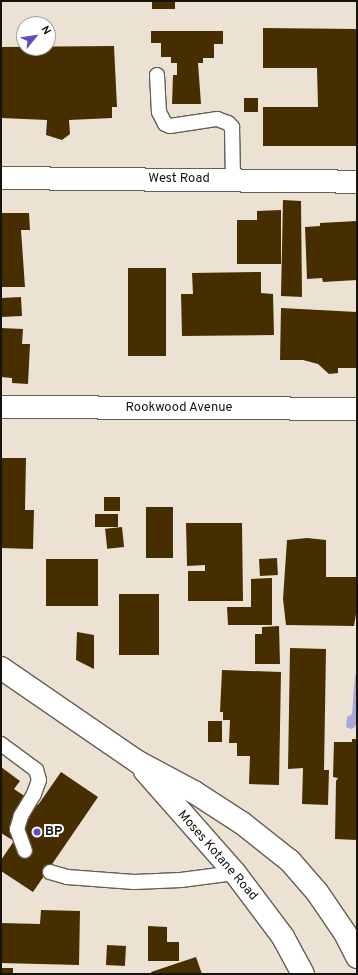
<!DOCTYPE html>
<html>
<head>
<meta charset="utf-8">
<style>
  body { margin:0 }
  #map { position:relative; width:358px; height:975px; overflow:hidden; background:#ece2d4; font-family:Overpass,sans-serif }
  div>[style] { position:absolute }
  .water>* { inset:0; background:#aaa8d7 }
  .building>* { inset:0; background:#472e00; transform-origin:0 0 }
  .roads { filter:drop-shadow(1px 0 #675f52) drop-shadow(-1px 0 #675f52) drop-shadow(0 1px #675f52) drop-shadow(0 -1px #675f52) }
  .lane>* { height:14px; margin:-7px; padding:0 7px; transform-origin:7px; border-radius:7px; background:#fff }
  .street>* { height:22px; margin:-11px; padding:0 11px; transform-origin:11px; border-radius:11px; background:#fff }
  .secondary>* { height:22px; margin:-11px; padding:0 11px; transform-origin:11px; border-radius:11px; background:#fff }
  .dots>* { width:11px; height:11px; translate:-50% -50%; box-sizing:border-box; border:2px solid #fff; border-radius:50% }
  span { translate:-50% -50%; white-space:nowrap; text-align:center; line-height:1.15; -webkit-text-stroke:4px #fff; paint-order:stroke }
  .street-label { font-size:13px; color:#16130e }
  .poi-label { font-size:13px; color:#16130e; font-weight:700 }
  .left { translate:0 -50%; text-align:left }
  .frame { position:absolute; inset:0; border:2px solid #16130e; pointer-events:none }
  .north { position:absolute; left:16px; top:16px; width:40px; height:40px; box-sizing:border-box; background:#fff; border:1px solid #a2a19f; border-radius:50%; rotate:60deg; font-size:11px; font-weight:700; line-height:16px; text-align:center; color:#16130e }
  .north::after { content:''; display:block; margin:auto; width:14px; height:18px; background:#634bc4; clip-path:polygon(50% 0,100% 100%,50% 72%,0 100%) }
</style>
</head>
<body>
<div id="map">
  <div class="water">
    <i style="clip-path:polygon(355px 675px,357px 675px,357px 723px,354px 728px,351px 729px,346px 727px,347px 717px,352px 714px)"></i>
  </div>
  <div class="building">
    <i style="left:152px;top:1px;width:23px;height:8px"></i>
    <i style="clip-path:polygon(263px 28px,357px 29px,357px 146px,263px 146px,263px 107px,318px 107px,317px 68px,263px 68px)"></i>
    <i style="clip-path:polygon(151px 31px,223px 31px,223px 44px,214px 44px,214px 58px,203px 58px,203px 63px,198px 63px,201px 104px,172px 104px,173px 75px,177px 75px,177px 63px,171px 63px,171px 57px,161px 57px,161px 43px,151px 43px)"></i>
    <i style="clip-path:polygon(114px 46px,117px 107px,112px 107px,112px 118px,69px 120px,70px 134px,62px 140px,46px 135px,47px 120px,1px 118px,1px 47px)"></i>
    <i style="left:244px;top:98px;width:14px;height:14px"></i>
    <i style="clip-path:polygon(283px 200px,301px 201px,302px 297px,281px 296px)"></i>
    <i style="clip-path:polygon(281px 210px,281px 264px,237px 264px,237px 220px,257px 220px,257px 211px)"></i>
    <i style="clip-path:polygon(1px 213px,29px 213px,30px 230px,21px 230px,25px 287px,1px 287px)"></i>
    <i style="clip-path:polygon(357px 221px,357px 280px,323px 282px,322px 278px,307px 279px,305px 227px,320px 226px,320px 223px)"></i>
    <i style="left:128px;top:268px;width:38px;height:88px"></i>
    <i style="clip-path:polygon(261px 272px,261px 293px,273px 294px,274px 335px,182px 336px,181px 294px,193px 294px,192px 273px)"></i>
    <i style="left:21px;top:297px;width:19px;height:20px;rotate:87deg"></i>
    <i style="clip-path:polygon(281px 308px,357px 312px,357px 368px,338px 368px,338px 373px,329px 374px,318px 364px,303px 360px,280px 360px)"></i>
    <i style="clip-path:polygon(1px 328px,23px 329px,22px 344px,30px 344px,28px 384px,12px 383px,12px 378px,1px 377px)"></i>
    <i style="clip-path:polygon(1px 458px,26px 458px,25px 510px,34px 510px,33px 549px,1px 548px)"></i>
    <i style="left:120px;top:497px;width:14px;height:16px;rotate:90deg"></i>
    <i style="left:146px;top:507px;width:27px;height:51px"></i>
    <i style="left:95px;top:514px;width:23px;height:13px"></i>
    <i style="clip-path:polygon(186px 523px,242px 523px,243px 601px,188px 601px,188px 571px,205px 571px,205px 565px,187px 566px)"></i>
    <i style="left:122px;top:527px;width:20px;height:17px;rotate:84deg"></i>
    <i style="clip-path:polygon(307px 538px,326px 540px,326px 577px,356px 577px,357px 608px,354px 626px,286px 625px,283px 599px,287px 540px)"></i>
    <i style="left:277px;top:558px;width:17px;height:18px;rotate:87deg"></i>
    <i style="left:46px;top:559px;width:52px;height:47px"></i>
    <i style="clip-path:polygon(272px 578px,272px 625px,228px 625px,227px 607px,251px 607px,251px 579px)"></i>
    <i style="left:119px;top:594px;width:40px;height:61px"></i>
    <i style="clip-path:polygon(279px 626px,280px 664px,255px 664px,255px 634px,262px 634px,262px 627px)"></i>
    <i style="clip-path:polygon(77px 632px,94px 635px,94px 669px,76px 660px)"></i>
    <i style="clip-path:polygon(290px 648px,326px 649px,324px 770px,329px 770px,328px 805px,302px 804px,303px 768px,288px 769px)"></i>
    <i style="clip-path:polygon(222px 670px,281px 672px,279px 785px,249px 784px,250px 756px,237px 756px,237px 743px,229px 743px,230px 720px,223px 720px,223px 712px,220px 712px)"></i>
    <i style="left:208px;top:721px;width:14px;height:21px"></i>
    <i style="clip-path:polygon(352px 739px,357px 739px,357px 840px,335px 839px,336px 781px,338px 778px,333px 777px,334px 742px,352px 742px)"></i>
    <i style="clip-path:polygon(1px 767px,20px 781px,14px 789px,38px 805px,61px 772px,98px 797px,33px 892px,1px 871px,1px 860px,14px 841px,1px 833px)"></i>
    <i style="clip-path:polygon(41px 910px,80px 911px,79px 965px,1px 963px,1px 923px,40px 924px)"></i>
    <i style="clip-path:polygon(148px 926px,167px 927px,167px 942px,179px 942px,179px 961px,148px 961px)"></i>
    <i style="left:107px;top:945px;width:19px;height:20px;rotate:3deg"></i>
    <i style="clip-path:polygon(196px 957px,202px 974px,152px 974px,151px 972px)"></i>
    <i style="left:1px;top:968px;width:12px;height:6px"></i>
  </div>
  <div class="roads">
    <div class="lane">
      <i style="left:157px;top:75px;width:37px;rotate:87deg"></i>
      <i style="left:159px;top:112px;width:13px;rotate:63deg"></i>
      <i style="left:165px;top:124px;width:5px;rotate:22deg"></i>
      <i style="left:170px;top:126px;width:48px;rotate:-8.5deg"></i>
      <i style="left:217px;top:119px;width:12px;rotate:20deg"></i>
      <i style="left:228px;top:123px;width:6px;rotate:45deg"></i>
      <i style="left:232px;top:127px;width:52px;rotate:88.9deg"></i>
      <i style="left:1px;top:744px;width:44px;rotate:36.6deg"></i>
      <i style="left:36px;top:770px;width:10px;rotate:73deg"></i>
      <i style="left:39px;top:780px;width:15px;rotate:110deg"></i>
      <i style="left:34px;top:794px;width:26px;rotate:121deg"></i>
      <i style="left:21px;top:816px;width:14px;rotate:107deg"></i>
      <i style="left:17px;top:829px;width:23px;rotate:70deg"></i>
      <i style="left:50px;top:872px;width:18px;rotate:16deg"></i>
      <i style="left:67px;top:877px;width:67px;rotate:4.3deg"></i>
      <i style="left:134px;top:882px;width:47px;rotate:-2.4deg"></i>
      <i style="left:181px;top:880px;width:54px;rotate:-7.4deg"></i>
    </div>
    <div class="street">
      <i style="left:1px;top:178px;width:356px;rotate:0.6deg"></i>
      <i style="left:1px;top:407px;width:356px;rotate:0.3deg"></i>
    </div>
    <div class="secondary">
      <i style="left:1px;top:668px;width:166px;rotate:34.5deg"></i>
      <i style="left:138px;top:762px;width:64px;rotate:28.2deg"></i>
      <i style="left:194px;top:792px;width:57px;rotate:32.9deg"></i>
      <i style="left:242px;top:823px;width:61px;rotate:38.4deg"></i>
      <i style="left:290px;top:861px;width:41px;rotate:48.9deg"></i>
      <i style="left:317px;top:892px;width:50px;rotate:55.7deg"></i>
      <i style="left:345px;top:933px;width:27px;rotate:63deg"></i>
      <i style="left:145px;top:771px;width:136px;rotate:48.6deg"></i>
      <i style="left:235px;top:873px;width:80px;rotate:53.1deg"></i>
      <i style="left:283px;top:937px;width:42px;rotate:61.6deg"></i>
    </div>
  </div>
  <div class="dots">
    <i style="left:37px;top:832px;background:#634bc4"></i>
  </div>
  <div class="street-label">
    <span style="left:179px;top:179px">West Road</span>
    <span style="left:179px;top:408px">Rookwood Avenue</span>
    <span style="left:217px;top:856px;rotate:49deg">Moses Kotane Road</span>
  </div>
  <div class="poi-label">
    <span class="left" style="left:45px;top:832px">BP</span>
  </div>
  <div class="frame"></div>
  <div class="north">N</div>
</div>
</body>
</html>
